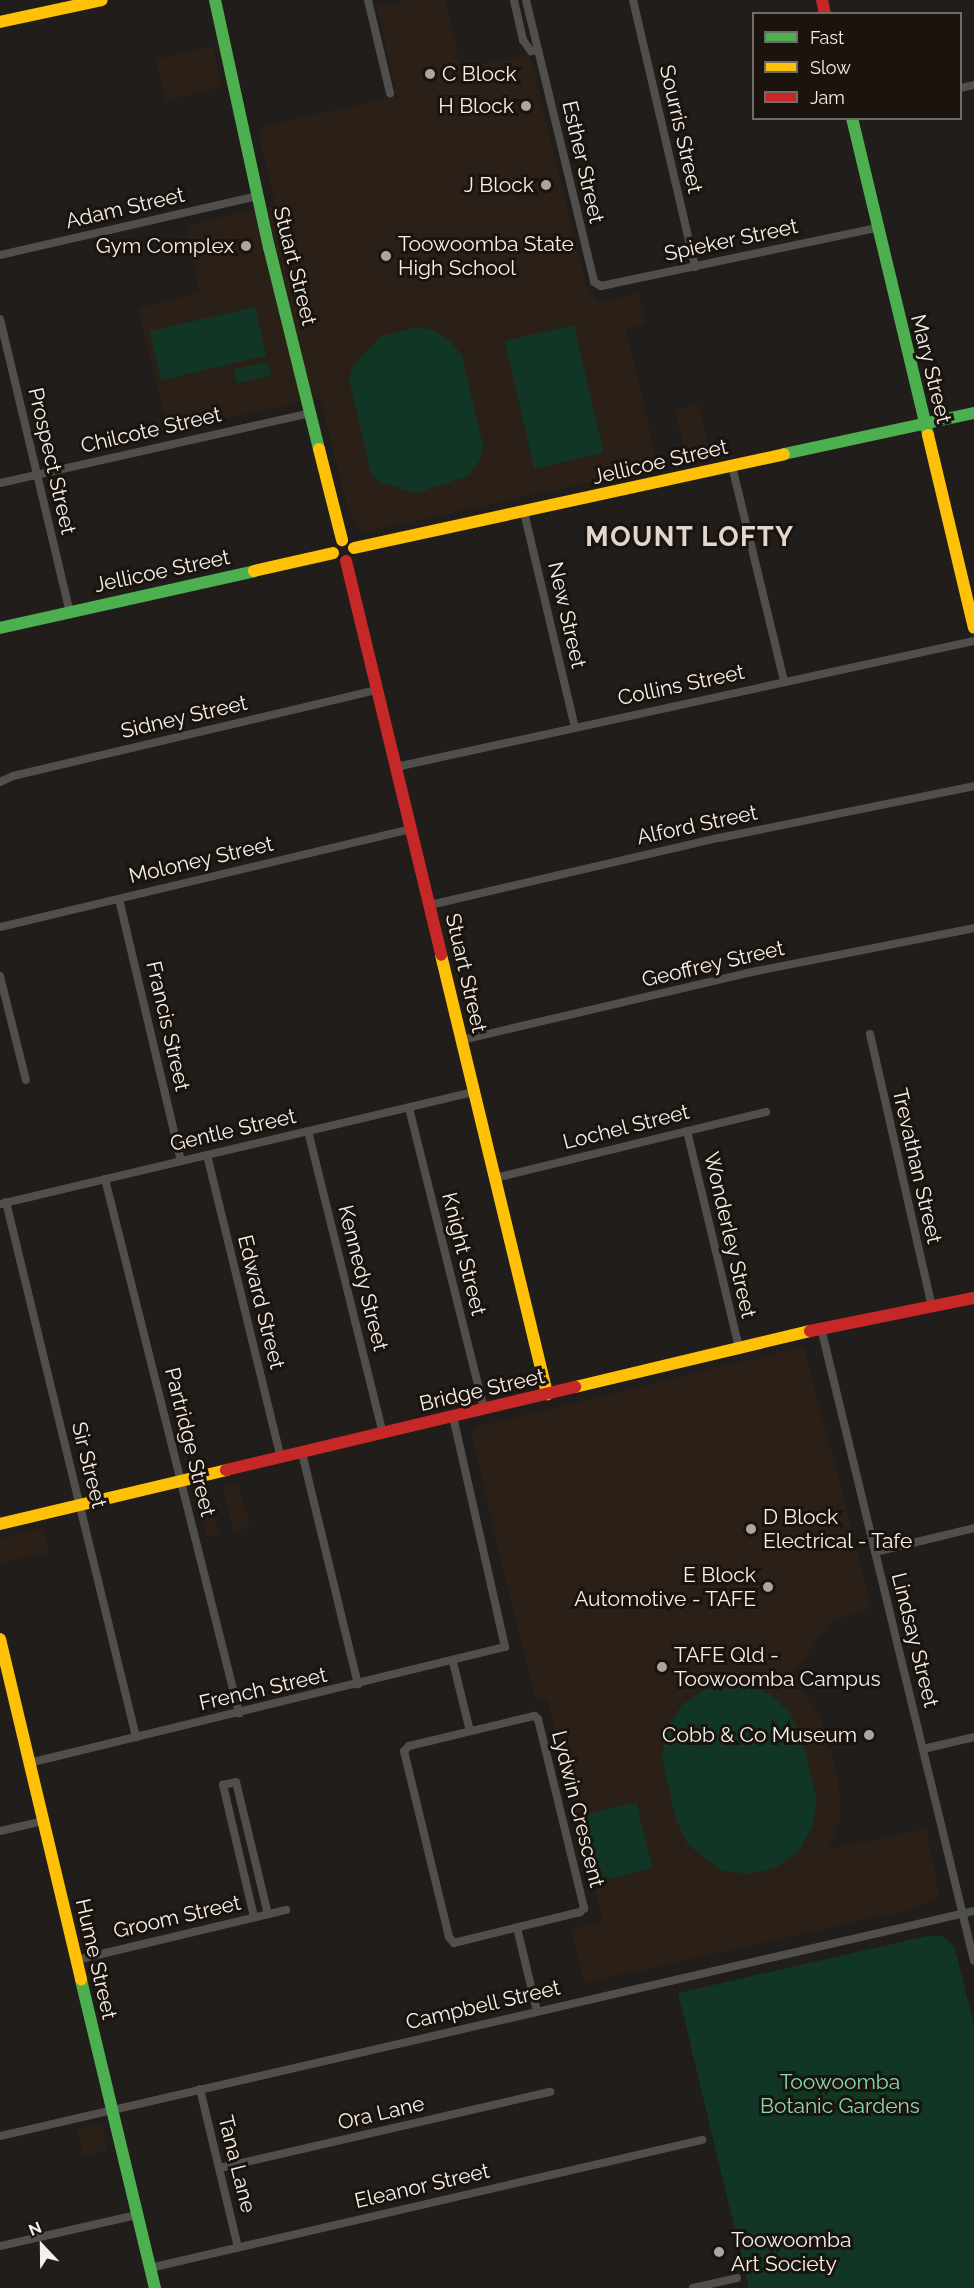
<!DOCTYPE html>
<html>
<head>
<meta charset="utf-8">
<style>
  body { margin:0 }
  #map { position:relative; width:974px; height:2288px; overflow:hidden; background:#211d1a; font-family:Raleway,sans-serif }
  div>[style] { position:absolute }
  .built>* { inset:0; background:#2b2017; transform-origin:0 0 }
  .green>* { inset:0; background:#113626; transform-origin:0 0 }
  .street>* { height:8px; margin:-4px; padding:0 4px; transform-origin:4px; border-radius:4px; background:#514f4c }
  .fast>* { height:12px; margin:-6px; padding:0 6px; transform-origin:6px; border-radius:6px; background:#4caf50 }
  .slow>* { height:12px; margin:-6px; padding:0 6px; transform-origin:6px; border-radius:6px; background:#ffc107 }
  .jam>* { height:12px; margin:-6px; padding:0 6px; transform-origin:6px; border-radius:6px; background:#c62828 }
  .dots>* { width:16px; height:16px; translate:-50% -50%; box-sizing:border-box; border:3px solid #1b140e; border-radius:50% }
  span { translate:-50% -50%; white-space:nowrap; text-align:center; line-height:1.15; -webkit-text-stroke:6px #1b140e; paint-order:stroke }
  .poi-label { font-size:21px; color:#f5f0eb }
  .left { translate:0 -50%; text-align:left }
  .right { translate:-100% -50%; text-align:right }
  .street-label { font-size:21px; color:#f5f0eb }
  .park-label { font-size:21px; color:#84ddb1 }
  .district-label { font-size:27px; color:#e2d7cf; font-weight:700; letter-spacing:1.5px }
  .legend { position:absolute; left:752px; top:12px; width:210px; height:108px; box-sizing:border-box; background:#1b140e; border:2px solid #726c66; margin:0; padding:8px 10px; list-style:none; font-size:18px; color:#f5f0eb }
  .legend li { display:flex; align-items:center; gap:12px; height:30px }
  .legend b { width:30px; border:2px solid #726c66 }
  .north { position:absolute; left:12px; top:2216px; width:60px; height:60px; -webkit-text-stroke:4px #1b140e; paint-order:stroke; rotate:338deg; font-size:16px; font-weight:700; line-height:24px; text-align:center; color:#f5f0eb }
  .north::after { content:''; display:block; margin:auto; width:21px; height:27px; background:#f5f0eb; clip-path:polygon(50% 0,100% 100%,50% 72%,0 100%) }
</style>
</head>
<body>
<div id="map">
  <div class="built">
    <i style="clip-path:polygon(408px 0,445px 0,461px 69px,530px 54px,586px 286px,599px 302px,638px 293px,645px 324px,626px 329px,658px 467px,365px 532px,348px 511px,321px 397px,169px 431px,137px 308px,200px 293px,186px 226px,275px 205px,258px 128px,397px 96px,377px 7px)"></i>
    <i style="left:212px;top:46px;width:42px;height:58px;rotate:76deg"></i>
    <i style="left:698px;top:404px;width:54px;height:24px;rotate:76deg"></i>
    <i style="clip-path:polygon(804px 1347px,872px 1608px,830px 1622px,790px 1678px,820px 1714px,839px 1782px,840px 1819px,829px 1849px,926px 1829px,939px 1895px,916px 1908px,584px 1983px,572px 1929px,603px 1921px,548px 1700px,534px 1696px,471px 1434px,475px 1427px)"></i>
    <i style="left:238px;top:1482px;width:47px;height:16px;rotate:75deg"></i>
    <i style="left:208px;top:1489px;width:46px;height:13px;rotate:76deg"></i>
    <i style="clip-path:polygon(43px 1528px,49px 1553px,0 1563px,0 1538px)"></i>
    <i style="left:101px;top:2123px;width:28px;height:24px;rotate:77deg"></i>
  </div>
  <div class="green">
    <i style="left:255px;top:307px;width:50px;height:108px;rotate:77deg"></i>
    <i style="left:574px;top:325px;width:131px;height:71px;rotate:77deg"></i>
    <i style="clip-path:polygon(417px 327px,433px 330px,450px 341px,462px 355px,483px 446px,480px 460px,470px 475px,416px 493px,380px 482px,371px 473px,349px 379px,354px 364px,380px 337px)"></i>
    <i style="left:268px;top:362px;width:14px;height:35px;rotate:78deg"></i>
    <i style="clip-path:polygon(744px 1684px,770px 1694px,790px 1713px,802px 1738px,817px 1801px,812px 1828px,798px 1852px,775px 1868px,748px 1874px,721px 1870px,688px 1845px,676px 1820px,662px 1757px,666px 1730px,681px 1706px,703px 1690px)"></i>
    <i style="left:636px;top:1802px;width:68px;height:57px;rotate:76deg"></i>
    <i style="clip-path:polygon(927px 1936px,942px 1936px,954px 1946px,974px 2025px,974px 2288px,749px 2288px,678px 1993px)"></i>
  </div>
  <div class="street">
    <i style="left:368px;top:0;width:96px;rotate:76.7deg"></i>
    <i style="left:514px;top:0;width:41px;rotate:77.3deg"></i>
    <i style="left:523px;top:40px;width:14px;rotate:54deg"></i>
    <i style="left:531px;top:51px;width:7px;rotate:-8deg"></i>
    <i style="left:526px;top:0;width:290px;rotate:76.4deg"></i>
    <i style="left:594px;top:282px;width:8px;rotate:30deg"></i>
    <i style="left:601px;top:286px;width:282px;rotate:-11.9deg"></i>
    <i style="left:633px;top:0;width:274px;rotate:76.9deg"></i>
    <i style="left:960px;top:88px;width:14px;rotate:-12deg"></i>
    <i style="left:0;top:255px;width:264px;rotate:-12.9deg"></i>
    <i style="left:0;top:319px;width:301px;rotate:76.6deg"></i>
    <i style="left:732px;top:466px;width:221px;rotate:76.4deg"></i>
    <i style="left:0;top:483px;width:318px;rotate:-12.7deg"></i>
    <i style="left:524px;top:512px;width:221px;rotate:76.7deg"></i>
    <i style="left:396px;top:767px;width:592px;rotate:-12.3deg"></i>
    <i style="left:0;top:782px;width:14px;rotate:-25deg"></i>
    <i style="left:13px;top:776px;width:375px;rotate:-13.3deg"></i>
    <i style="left:119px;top:899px;width:269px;rotate:76.7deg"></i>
    <i style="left:430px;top:905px;width:297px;rotate:-13.1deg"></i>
    <i style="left:719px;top:838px;width:260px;rotate:-11.5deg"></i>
    <i style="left:0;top:927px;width:423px;rotate:-13.4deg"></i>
    <i style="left:0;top:976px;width:107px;rotate:76deg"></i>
    <i style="left:870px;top:1034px;width:279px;rotate:77.2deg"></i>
    <i style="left:462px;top:1040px;width:293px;rotate:-13.2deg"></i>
    <i style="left:747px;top:973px;width:231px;rotate:-11.2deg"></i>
    <i style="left:409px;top:1108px;width:310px;rotate:76deg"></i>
    <i style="left:308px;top:1131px;width:311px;rotate:76.1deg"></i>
    <i style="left:687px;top:1131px;width:223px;rotate:76.5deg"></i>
    <i style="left:207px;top:1155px;width:312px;rotate:76.3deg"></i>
    <i style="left:495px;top:1178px;width:279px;rotate:-13.7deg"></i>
    <i style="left:105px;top:1179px;width:551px;rotate:75.91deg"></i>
    <i style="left:6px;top:1202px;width:551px;rotate:76.34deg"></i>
    <i style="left:0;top:1204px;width:487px;rotate:-13.3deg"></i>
    <i style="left:821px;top:1328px;width:651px;rotate:76.41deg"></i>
    <i style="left:302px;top:1453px;width:238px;rotate:76.4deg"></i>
    <i style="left:875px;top:1552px;width:102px;rotate:-13.6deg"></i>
    <i style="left:453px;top:1662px;width:71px;rotate:76.2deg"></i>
    <i style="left:534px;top:1716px;width:5px;rotate:37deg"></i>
    <i style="left:538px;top:1719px;width:195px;rotate:76.3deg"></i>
    <i style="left:584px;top:1908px;width:6px;rotate:135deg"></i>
    <i style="left:580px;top:1912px;width:130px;rotate:166.2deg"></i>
    <i style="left:454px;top:1943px;width:8px;rotate:-130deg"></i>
    <i style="left:449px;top:1937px;width:191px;rotate:-103.6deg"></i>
    <i style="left:404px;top:1751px;width:7px;rotate:-45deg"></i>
    <i style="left:409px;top:1746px;width:129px;rotate:-13.5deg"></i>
    <i style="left:923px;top:1749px;width:52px;rotate:-13.2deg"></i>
    <i style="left:29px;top:1763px;width:490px;rotate:-13.7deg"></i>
    <i style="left:505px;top:1647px;width:237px;rotate:-102.7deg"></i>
    <i style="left:0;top:1831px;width:44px;rotate:-13.1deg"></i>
    <i style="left:254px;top:1917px;width:136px;rotate:-103.2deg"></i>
    <i style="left:223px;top:1785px;width:13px;rotate:-13deg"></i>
    <i style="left:236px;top:1782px;width:136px;rotate:76.4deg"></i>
    <i style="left:517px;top:1928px;width:85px;rotate:76.5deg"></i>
    <i style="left:76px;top:1960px;width:216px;rotate:-13.4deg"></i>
    <i style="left:200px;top:2089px;width:163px;rotate:76.5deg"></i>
    <i style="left:0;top:2136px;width:1000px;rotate:-13.01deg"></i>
    <i style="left:220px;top:2168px;width:339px;rotate:-13deg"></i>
    <i style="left:0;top:2246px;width:140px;rotate:-12.8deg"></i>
    <i style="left:150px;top:2268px;width:567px;rotate:-13.06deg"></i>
    <i style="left:693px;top:2288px;width:45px;rotate:-12.8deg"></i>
  </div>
  <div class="fast">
    <i style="left:215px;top:0;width:253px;rotate:77.7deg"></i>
    <i style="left:269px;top:247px;width:208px;rotate:76.1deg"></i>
    <i style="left:852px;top:118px;width:326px;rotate:76.5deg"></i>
    <i style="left:784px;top:454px;width:194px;rotate:-12.2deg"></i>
    <i style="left:0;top:628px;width:260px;rotate:-12.6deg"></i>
    <i style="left:81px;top:1980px;width:317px;rotate:76.5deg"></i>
  </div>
  <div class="slow">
    <i style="left:0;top:22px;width:104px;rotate:-12.2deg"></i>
    <i style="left:928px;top:435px;width:198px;rotate:76.6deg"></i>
    <i style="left:319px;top:449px;width:94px;rotate:75.8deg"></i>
    <i style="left:354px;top:548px;width:440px;rotate:-12.3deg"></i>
    <i style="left:254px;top:571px;width:81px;rotate:-12.8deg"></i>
    <i style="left:441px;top:955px;width:452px;rotate:76.4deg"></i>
    <i style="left:575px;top:1387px;width:242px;rotate:-13.4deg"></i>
    <i style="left:0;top:1524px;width:232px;rotate:-13.4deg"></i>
    <i style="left:0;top:1639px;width:350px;rotate:76.6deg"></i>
  </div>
  <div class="jam">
    <i style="left:822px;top:0;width:14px;rotate:78deg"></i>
    <i style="left:346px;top:561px;width:405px;rotate:76.4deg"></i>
    <i style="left:810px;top:1331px;width:167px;rotate:-11.4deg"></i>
    <i style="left:226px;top:1470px;width:359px;rotate:-13.4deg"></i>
  </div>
  <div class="dots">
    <i style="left:430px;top:74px;background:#aba6a2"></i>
    <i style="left:526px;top:106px;background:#aba6a2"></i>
    <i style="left:546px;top:185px;background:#aba6a2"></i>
    <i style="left:246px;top:246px;background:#aba6a2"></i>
    <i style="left:386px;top:256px;background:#aba6a2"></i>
    <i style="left:751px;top:1529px;background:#aba6a2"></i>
    <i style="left:768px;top:1587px;background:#aba6a2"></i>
    <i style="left:662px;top:1667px;background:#aba6a2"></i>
    <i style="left:869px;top:1735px;background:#aba6a2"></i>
    <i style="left:719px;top:2252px;background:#aba6a2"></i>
  </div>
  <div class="poi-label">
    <span class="left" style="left:442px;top:74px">C Block</span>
    <span class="right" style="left:514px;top:106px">H Block</span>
    <span class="right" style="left:534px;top:185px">J Block</span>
    <span class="left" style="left:398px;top:256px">Toowoomba State<br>High School</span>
    <span class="right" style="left:234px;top:246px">Gym Complex</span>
    <span class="left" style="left:763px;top:1529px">D Block<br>Electrical - Tafe</span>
    <span class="right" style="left:756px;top:1587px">E Block<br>Automotive - TAFE</span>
    <span class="left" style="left:674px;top:1667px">TAFE Qld -<br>Toowoomba Campus</span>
    <span class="right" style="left:857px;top:1735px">Cobb &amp; Co Museum</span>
    <span class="left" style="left:731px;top:2252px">Toowoomba<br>Art Society</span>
  </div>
  <div class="street-label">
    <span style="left:681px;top:129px;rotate:77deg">Sourris Street</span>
    <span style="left:583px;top:162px;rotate:77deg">Esther Street</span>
    <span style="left:125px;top:208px;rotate:-13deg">Adam Street</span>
    <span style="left:731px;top:240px;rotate:-12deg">Spieker Street</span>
    <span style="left:295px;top:266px;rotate:76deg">Stuart Street</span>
    <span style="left:931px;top:369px;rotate:76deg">Mary Street</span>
    <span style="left:151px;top:430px;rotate:-13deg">Chilcote Street</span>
    <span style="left:52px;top:461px;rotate:77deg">Prospect Street</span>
    <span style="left:660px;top:462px;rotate:-13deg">Jellicoe Street</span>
    <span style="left:162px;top:571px;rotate:-12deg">Jellicoe Street</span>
    <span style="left:567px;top:615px;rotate:77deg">New Street</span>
    <span style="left:681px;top:685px;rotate:-12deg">Collins Street</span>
    <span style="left:184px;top:717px;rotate:-13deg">Sidney Street</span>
    <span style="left:697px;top:825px;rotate:-12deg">Alford Street</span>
    <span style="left:201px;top:860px;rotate:-13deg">Moloney Street</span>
    <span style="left:713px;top:964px;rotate:-13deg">Geoffrey Street</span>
    <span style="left:466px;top:973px;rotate:77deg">Stuart Street</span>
    <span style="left:168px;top:1026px;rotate:77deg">Francis Street</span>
    <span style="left:626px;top:1127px;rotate:-14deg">Lochel Street</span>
    <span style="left:233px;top:1130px;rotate:-13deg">Gentle Street</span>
    <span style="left:917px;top:1166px;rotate:77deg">Trevathan Street</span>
    <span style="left:730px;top:1235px;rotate:77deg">Wonderley Street</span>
    <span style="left:464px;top:1254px;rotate:76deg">Knight Street</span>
    <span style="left:363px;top:1278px;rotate:76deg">Kennedy Street</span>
    <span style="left:261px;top:1302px;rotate:76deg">Edward Street</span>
    <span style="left:482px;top:1390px;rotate:-13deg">Bridge Street</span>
    <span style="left:190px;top:1442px;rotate:76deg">Partridge Street</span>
    <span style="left:89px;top:1465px;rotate:76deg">Sir Street</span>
    <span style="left:915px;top:1640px;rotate:76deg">Lindsay Street</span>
    <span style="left:263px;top:1689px;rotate:-13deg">French Street</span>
    <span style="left:578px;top:1809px;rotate:76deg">Lydwin Crescent</span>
    <span style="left:177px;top:1917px;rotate:-13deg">Groom Street</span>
    <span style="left:96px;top:1959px;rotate:77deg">Hume Street</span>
    <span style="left:483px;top:2005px;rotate:-13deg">Campbell Street</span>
    <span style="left:381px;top:2113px;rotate:-13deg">Ora Lane</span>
    <span style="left:237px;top:2164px;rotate:76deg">Tana Lane</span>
    <span style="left:422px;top:2186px;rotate:-13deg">Eleanor Street</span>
  </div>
  <div class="park-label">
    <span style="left:840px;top:2094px">Toowoomba<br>Botanic Gardens</span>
  </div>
  <div class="district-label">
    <span style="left:690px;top:537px">MOUNT LOFTY</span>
  </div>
  <ul class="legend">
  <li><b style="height:8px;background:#4caf50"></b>Fast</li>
  <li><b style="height:8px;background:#ffc107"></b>Slow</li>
  <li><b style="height:8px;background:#c62828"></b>Jam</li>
  </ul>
  <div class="north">N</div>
</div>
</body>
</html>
